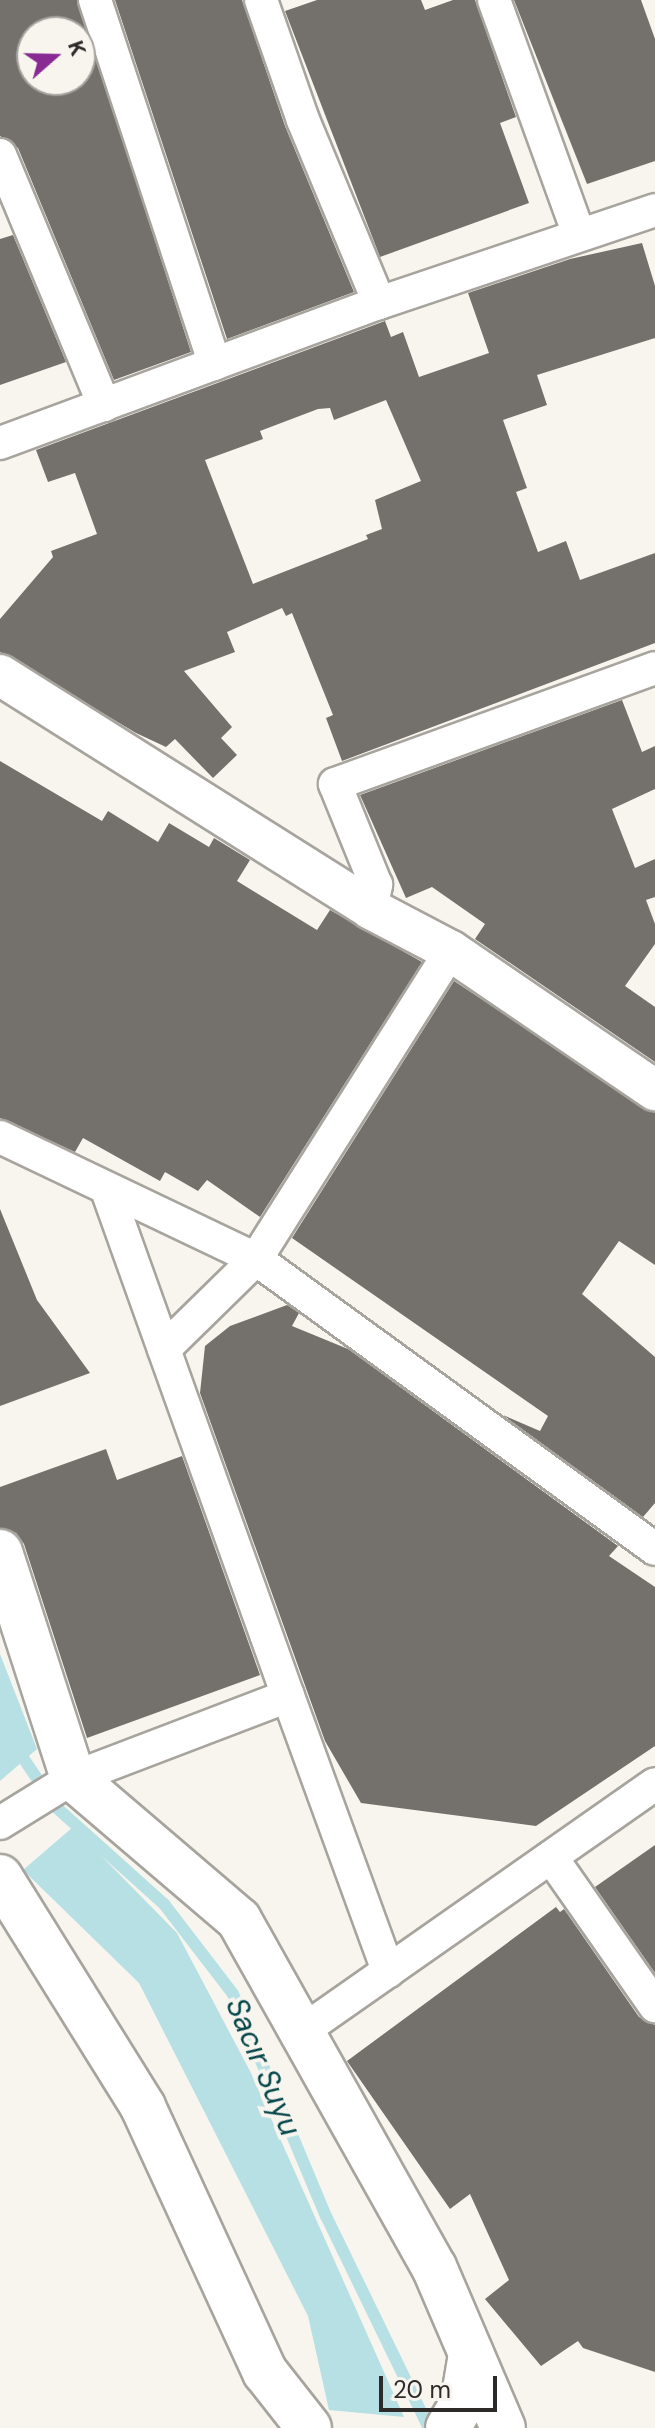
<!DOCTYPE html>
<html>
<head>
<meta charset="utf-8">
<style>
  body { margin:0 }
  #map { position:relative; width:655px; height:2428px; overflow:hidden; background:#f8f5ef; font-family:"DM Sans",sans-serif }
  div>[style] { position:absolute }
  .water>* { inset:0; background:#b6e0e3 }
  .stream>* { height:12px; margin:-6px; padding:0 6px; transform-origin:6px; border-radius:6px; background:#b6e0e3 }
  .building>* { inset:0; background:#74716c }
  .roads { filter:drop-shadow(2px 0 #a7a49e) drop-shadow(-2px 0 #a7a49e) drop-shadow(0 2px #a7a49e) drop-shadow(0 -2px #a7a49e) }
  .minor>* { height:32px; margin:-16px; padding:0 16px; transform-origin:16px; border-radius:16px; background:#fff }
  .tertiary>* { height:40px; margin:-20px; padding:0 20px; transform-origin:20px; border-radius:20px; background:#fff }
  .secondary>* { height:44px; margin:-22px; padding:0 22px; transform-origin:22px; border-radius:22px; background:#fff }
  span { translate:-50% -50%; white-space:nowrap; text-align:center; line-height:1.15; -webkit-text-stroke:8px #f8f5ef; paint-order:stroke }
  .water-label { font-size:30px; color:#044649; font-style:italic }
  .north { position:absolute; left:16px; top:16px; width:80px; height:80px; box-sizing:border-box; background:#f8f5ef; border:2px solid #a7a4a0; border-radius:50%; rotate:70deg; font-size:22px; font-weight:700; line-height:32px; text-align:center; color:#2d2b29 }
  .north::after { content:''; display:block; margin:auto; width:28px; height:36px; background:#892a93; clip-path:polygon(50% 0,100% 100%,50% 72%,0 100%) }
  .scale { position:absolute; left:379px; top:2376px; width:118px; height:36px; box-sizing:border-box; border:4px solid #2d2b29; border-top:0; padding-left:10px; font-size:24px; line-height:28px; white-space:nowrap; color:#2d2b29; -webkit-text-stroke:6px #f8f5ef; paint-order:stroke }
</style>
</head>
<body>
<div id="map">
  <div class="water">
    <i style="clip-path:polygon(0 1654px,37px 1749px,0 1781px)"></i>
    <i style="clip-path:polygon(73px 1827px,177px 1933px,250px 2071px,404px 2417px,329px 2410px,308px 2316px,139px 1983px,23px 1870px)"></i>
  </div>
  <div class="stream">
    <i style="left:15px;top:1746px;width:75px;rotate:55.9deg"></i>
    <i style="left:57px;top:1808px;width:144px;rotate:41.9deg"></i>
    <i style="left:164px;top:1904px;width:113px;rotate:52.5deg"></i>
    <i style="left:233px;top:1994px;width:241px;rotate:67.3deg"></i>
    <i style="left:326px;top:2216px;width:236px;rotate:64.1deg"></i>
  </div>
  <div class="building">
    <i style="clip-path:polygon(evenodd,0 0,77px 0,191px 352px,114px 380px,18px 148px,0 136px,0 0,32px 32px,80px 32px,80px 80px,32px 80px,32px 32px)"></i>
    <i style="clip-path:polygon(115px 0,242px 0,285px 126px,354px 292px,227px 339px)"></i>
    <i style="clip-path:polygon(317px 0,421px 0,425px 10px,453px 0,475px 0,516px 117px,500px 123px,529px 203px,380px 257px,285px 11px)"></i>
    <i style="clip-path:polygon(514px 0,641px 0,655px 39px,655px 161px,587px 184px)"></i>
    <i style="clip-path:polygon(13px 235px,66px 362px,0 385px,0 239px)"></i>
    <i style="clip-path:polygon(evenodd,642px 243px,655px 286px,655px 338px,537px 375px,547px 405px,503px 420px,527px 488px,516px 492px,538px 552px,566px 541px,580px 580px,655px 553px,655px 643px,342px 761px,326px 718px,333px 715px,292px 613px,286px 616px,282px 608px,227px 632px,235px 652px,184px 671px,232px 727px,221px 738px,237px 755px,213px 778px,175px 739px,166px 747px,136px 733px,0 652px,0 619px,53px 557px,51px 551px,97px 534px,75px 473px,48px 482px,36px 450px,385px 321px,391px 337px,403px 332px,419px 377px,489px 353px,468px 293px,570px 259px,642px 243px,386px 400px,421px 481px,375px 500px,382px 529px,366px 535px,368px 539px,253px 584px,205px 460px,263px 439px,260px 431px,318px 409px,330px 408px,334px 420px,386px 400px)"></i>
    <i style="clip-path:polygon(622px 700px,642px 752px,655px 746px,655px 789px,612px 809px,635px 868px,655px 859px,655px 897px,646px 900px,655px 924px,655px 944px,625px 986px,655px 1007px,655px 1062px,475px 939px,485px 924px,432px 887px,406px 898px,360px 795px)"></i>
    <i style="clip-path:polygon(0 761px,102px 821px,108px 811px,158px 842px,169px 823px,209px 847px,214px 838px,250px 860px,237px 881px,317px 930px,330px 910px,422px 962px,260px 1217px,207px 1180px,198px 1191px,165px 1172px,160px 1181px,83px 1138px,75px 1152px,0 1118px)"></i>
    <i style="clip-path:polygon(454px 981px,655px 1113px,655px 1265px,619px 1241px,582px 1294px,655px 1357px,655px 1503px,643px 1517px,503px 1415px,540px 1431px,548px 1416px,292px 1238px)"></i>
    <i style="clip-path:polygon(0 1209px,37px 1300px,90px 1373px,0 1406px)"></i>
    <i style="clip-path:polygon(287px 1305px,299px 1313px,292px 1326px,348px 1349px,618px 1546px,609px 1556px,655px 1587px,655px 1746px,536px 1826px,361px 1803px,325px 1741px,200px 1393px,205px 1346px,230px 1326px)"></i>
    <i style="clip-path:polygon(106px 1449px,117px 1480px,182px 1456px,260px 1675px,87px 1738px,24px 1544px,16px 1533px,0 1528px,0 1487px)"></i>
    <i style="clip-path:polygon(655px 1845px,655px 1973px,595px 1887px)"></i>
    <i style="clip-path:polygon(556px 1907px,560px 1912px,564px 1909px,639px 2017px,655px 2025px,655px 2372px,583px 2348px,578px 2341px,541px 2366px,485px 2299px,509px 2280px,470px 2194px,450px 2209px,347px 2061px)"></i>
  </div>
  <div class="roads">
    <div class="minor">
      <i style="left:95px;top:0;width:383px;rotate:71.8deg"></i>
      <i style="left:261px;top:0;width:127px;rotate:70.7deg"></i>
      <i style="left:303px;top:120px;width:198px;rotate:67.4deg"></i>
      <i style="left:494px;top:0;width:247px;rotate:70.1deg"></i>
      <i style="left:0;top:155px;width:271px;rotate:67.4deg"></i>
      <i style="left:0;top:443px;width:404px;rotate:-20.3deg"></i>
      <i style="left:379px;top:303px;width:291px;rotate:-18.6deg"></i>
      <i style="left:371px;top:909px;width:25px;rotate:-78deg"></i>
      <i style="left:376px;top:885px;width:109px;rotate:-112.1deg"></i>
      <i style="left:335px;top:784px;width:340px;rotate:-19.9deg"></i>
      <i style="left:0;top:1137px;width:284px;rotate:25.5deg"></i>
      <i style="left:256px;top:1259px;width:493px;rotate:36deg"></i>
      <i style="left:164px;top:1349px;width:129px;rotate:-44.4deg"></i>
      <i style="left:256px;top:1259px;width:365px;rotate:-57.7deg"></i>
      <i style="left:288px;top:1696px;width:293px;rotate:70deg"></i>
      <i style="left:0;top:1823px;width:86px;rotate:-31.7deg"></i>
      <i style="left:73px;top:1778px;width:230px;rotate:-20.9deg"></i>
      <i style="left:288px;top:1696px;width:537px;rotate:-109.68deg"></i>
      <i style="left:551px;top:1857px;width:182px;rotate:55.1deg"></i>
      <i style="left:301px;top:2032px;width:432px;rotate:-35deg"></i>
    </div>
    <div class="tertiary">
      <i style="left:0;top:675px;width:439px;rotate:32.2deg"></i>
      <i style="left:371px;top:909px;width:90px;rotate:27.7deg"></i>
      <i style="left:451px;top:951px;width:247px;rotate:34.3deg"></i>
    </div>
    <div class="secondary">
      <i style="left:0;top:1552px;width:237px;rotate:72.1deg"></i>
      <i style="left:73px;top:1778px;width:218px;rotate:40.5deg"></i>
      <i style="left:239px;top:1920px;width:398px;rotate:60.7deg"></i>
      <i style="left:434px;top:2267px;width:175px;rotate:66.8deg"></i>
      <i style="left:0;top:1877px;width:271px;rotate:58.1deg"></i>
      <i style="left:143px;top:2107px;width:292px;rotate:65.3deg"></i>
      <i style="left:265px;top:2372px;width:71px;rotate:51.8deg"></i>
      <i style="left:448px;top:2428px;width:30px;rotate:-60deg"></i>
      <i style="left:463px;top:2402px;width:49px;rotate:-80.5deg"></i>
    </div>
  </div>
  <div class="water-label">
    <span style="left:263px;top:2067px;rotate:67deg">Sacır Suyu</span>
  </div>
  <div class="north">K</div>
  <div class="scale">20 m</div>
</div>
</body>
</html>
